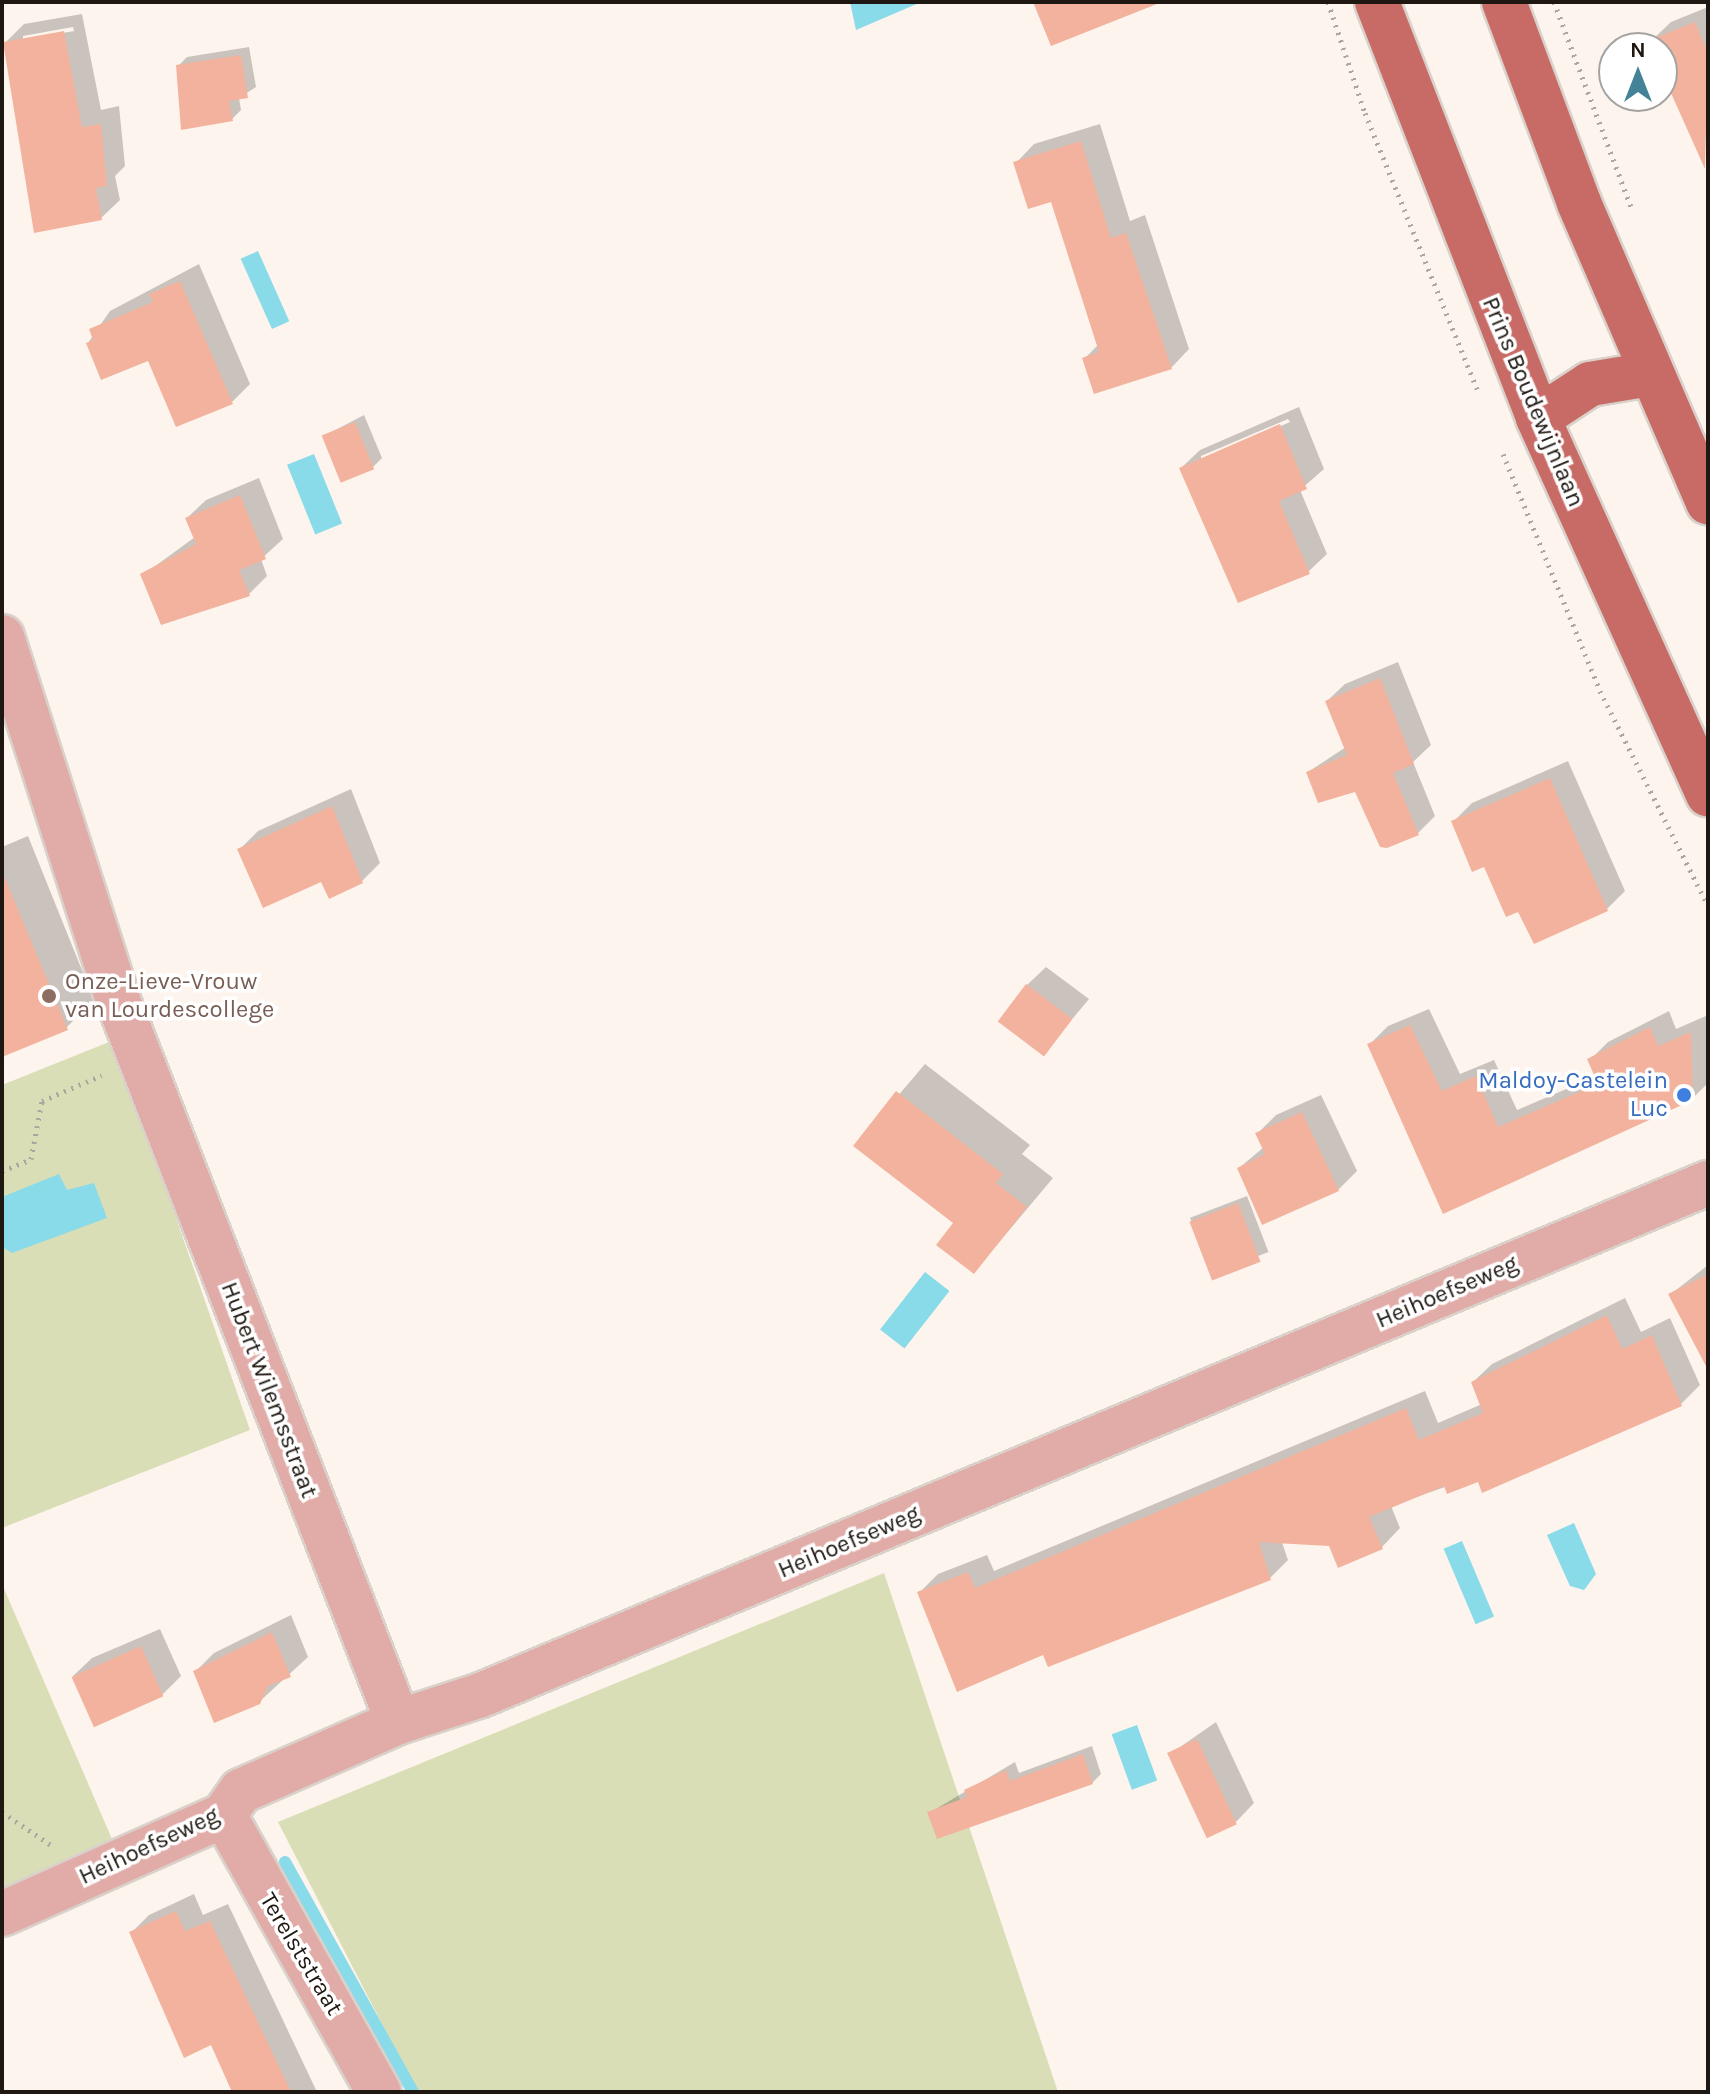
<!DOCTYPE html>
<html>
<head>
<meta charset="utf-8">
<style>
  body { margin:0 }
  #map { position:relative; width:1710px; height:2094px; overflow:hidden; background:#fdf4ed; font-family:Karla,sans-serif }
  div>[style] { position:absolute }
  .green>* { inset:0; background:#dadeb6 }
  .water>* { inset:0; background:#89dbe9; transform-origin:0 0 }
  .shadow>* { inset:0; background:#0003; transform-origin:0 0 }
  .stream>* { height:12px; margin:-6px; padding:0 6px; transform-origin:6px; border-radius:6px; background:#89dbe9 }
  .building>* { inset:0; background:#f3b29d; transform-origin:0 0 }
  .path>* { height:5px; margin-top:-2.5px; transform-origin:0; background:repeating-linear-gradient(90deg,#ada59e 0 2px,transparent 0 8px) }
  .roads { filter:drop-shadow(2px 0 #d9d1ca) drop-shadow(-2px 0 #d9d1ca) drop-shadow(0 2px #d9d1ca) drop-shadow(0 -2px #d9d1ca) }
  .minor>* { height:44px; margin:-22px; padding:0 22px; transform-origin:22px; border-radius:22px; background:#e1aca7 }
  .major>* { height:44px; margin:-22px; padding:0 22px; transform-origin:22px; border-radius:22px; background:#c86a65 }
  .dots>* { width:22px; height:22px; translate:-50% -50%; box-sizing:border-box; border:4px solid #fff; border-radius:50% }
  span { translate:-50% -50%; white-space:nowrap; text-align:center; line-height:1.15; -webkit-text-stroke:7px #fff; paint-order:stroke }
  .street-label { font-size:24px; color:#1f1812 }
  .education-label { font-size:24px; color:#785e54 }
  .left { translate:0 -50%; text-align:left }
  .shop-label { font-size:24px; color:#366cbe }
  .right { translate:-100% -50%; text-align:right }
  .frame { position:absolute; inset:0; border:4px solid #1f1812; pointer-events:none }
  .north { position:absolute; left:1598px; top:32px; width:80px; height:80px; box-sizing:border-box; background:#fff; border:2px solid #a5a3a0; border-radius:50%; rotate:0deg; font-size:22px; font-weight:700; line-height:32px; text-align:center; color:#1f1812 }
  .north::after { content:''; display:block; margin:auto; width:28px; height:36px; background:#448298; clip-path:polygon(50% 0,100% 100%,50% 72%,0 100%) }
</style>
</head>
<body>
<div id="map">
  <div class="green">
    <i style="clip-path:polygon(114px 1040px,250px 1430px,2px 1528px,2px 1085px)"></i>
    <i style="clip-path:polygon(884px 1573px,1058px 2092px,417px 2092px,278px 1822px)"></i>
    <i style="clip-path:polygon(2px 1584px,112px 1839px,2px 1888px)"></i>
  </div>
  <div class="water">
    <i style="clip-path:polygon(850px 2px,919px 2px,919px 3px,856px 30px)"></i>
    <i style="left:258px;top:251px;width:77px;height:19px;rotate:66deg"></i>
    <i style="left:314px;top:454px;width:75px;height:29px;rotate:68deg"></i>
    <i style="clip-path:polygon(59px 1174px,67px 1190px,94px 1183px,107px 1218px,12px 1253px,2px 1247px,2px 1197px)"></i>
    <i style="left:925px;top:1272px;width:31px;height:73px;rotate:38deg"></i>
    <i style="clip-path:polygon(1574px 1523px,1596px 1574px,1584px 1590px,1570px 1586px,1547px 1535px)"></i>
    <i style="left:1462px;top:1541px;width:82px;height:20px;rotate:67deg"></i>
    <i style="left:1137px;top:1725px;width:59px;height:27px;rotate:70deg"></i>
  </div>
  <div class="shadow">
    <i style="clip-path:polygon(1708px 7px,1708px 119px,1691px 125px,1662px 48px,1652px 40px,1671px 22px)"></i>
    <i style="clip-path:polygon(evenodd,82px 14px,101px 110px,119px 106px,125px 166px,115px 176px,120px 200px,101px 218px,5px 43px,24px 24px,82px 14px,73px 27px,74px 31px,23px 40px,23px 36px,73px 27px)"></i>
    <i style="clip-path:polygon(249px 47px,256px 87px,239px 98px,241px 110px,232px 119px,178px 66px,187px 57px)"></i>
    <i style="clip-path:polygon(1100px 124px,1130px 221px,1145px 215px,1189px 349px,1171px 368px,1084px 359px,1099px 344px,1052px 199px,1016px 163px,1034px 144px)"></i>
    <i style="clip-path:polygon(199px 264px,250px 384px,232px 402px,149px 358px,88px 343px,110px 311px)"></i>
    <i style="clip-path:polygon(evenodd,1299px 407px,1324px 469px,1300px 490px,1327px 554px,1308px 572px,1181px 468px,1200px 450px,1299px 407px,1288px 419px,1290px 422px,1201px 461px,1201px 456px,1288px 419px)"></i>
    <i style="clip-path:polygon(364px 415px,382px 458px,373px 467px,324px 436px)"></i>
    <i style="clip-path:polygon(259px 478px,283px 539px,261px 559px,267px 576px,249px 594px,143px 575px,195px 537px,187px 518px,206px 500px)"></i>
    <i style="clip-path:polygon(1398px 662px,1431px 745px,1413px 762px,1435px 816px,1418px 833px,1356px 789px,1308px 772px,1346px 747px,1327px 701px,1345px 684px)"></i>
    <i style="clip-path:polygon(1568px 761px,1625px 891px,1607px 909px,1519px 909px,1453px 822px,1472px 803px)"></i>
    <i style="clip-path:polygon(351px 789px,380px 863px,362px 881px,322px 879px,239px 850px,258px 831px)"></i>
    <i style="clip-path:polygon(28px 836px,94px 1000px,66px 1028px,2px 1054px,2px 847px)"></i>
    <i style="clip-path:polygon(1046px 967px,1089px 999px,1044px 1053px,1027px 985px)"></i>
    <i style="clip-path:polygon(1429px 1009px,1460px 1074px,1494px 1060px,1517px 1110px,1597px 1076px,1590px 1060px,1608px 1042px,1669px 1011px,1676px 1029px,1708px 1015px,1708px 1083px,1692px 1099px,1444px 1211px,1370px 1044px,1388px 1026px)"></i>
    <i style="clip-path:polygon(925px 1064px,1030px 1145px,1022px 1154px,1053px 1178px,974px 1272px,956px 1223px,856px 1145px)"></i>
    <i style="clip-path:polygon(1321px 1095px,1357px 1171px,1338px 1190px,1239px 1168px,1264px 1147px,1258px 1133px,1276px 1115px)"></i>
    <i style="left:1247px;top:1196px;width:60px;height:61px;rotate:69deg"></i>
    <i style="clip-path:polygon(1708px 1265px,1708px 1328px,1671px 1294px)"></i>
    <i style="clip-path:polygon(1625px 1298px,1641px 1332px,1670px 1318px,1700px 1385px,1681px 1404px,1391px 1506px,1400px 1528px,1382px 1547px,1330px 1544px,1275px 1522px,1288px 1560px,1270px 1578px,1044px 1653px,919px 1593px,938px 1574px,987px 1555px,994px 1571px,1425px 1391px,1438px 1423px,1482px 1404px,1473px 1382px,1492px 1364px)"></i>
    <i style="clip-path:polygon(291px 1615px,308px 1657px,259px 1702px,195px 1672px,214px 1653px)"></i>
    <i style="clip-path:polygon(160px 1629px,181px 1676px,162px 1695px,73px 1676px,92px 1658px)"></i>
    <i style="clip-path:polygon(1216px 1722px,1254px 1803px,1236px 1822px,1170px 1754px)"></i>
    <i style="clip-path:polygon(1092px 1746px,1101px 1774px,1092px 1783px,929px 1813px,1015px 1762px,1019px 1773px)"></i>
    <i style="clip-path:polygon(194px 1894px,203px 1915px,228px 1904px,317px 2092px,234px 2092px,212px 2043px,131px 1933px,149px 1915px)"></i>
  </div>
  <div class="stream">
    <i style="left:285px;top:1862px;width:263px;rotate:60.9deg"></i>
  </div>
  <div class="building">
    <i style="clip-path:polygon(1033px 2px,1157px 2px,1157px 4px,1051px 46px)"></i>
    <i style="clip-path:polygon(1695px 22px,1708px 53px,1705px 169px,1662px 73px,1662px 48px,1650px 40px)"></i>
    <i style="clip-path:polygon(64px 31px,82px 127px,101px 124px,107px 186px,96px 188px,102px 220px,34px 233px,3px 42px)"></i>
    <i style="clip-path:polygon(241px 55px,248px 98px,229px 101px,233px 121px,181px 130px,176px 65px)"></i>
    <i style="clip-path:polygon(1081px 141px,1111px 238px,1126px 233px,1172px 369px,1094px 394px,1082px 358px,1099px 352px,1051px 202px,1028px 209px,1013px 162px)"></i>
    <i style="clip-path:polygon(180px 281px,233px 404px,176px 427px,148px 361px,101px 380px,86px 343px,93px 340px,89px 329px,153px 302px,149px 294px)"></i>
    <i style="left:355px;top:422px;width:51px;height:36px;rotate:68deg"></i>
    <i style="clip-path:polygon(1280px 424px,1307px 489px,1279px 501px,1310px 574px,1238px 603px,1179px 468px)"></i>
    <i style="clip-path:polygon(240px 495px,266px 559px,239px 570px,250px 596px,161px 625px,140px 574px,196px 544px,185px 518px)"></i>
    <i style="clip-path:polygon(1380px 678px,1414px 764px,1393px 773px,1419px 835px,1387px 848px,1380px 847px,1355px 792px,1318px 803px,1306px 772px,1347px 755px,1325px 701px)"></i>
    <i style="clip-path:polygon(1550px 778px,1608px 911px,1534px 944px,1518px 912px,1506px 917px,1484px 867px,1472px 872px,1451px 821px)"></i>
    <i style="clip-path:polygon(332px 806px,363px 883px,329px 899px,321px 882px,263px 908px,237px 849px)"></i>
    <i style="clip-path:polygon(2px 871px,68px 1030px,2px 1057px)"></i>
    <i style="left:1026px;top:984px;width:58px;height:47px;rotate:37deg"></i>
    <i style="clip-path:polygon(1410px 1025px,1442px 1091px,1476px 1076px,1498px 1127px,1598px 1084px,1587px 1059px,1650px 1027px,1658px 1046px,1691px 1032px,1693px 1100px,1443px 1214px,1367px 1044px)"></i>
    <i style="clip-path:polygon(896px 1091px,1003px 1174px,996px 1183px,1027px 1207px,974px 1274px,936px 1245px,953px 1223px,853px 1146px)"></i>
    <i style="clip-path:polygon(1302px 1112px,1339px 1191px,1262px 1225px,1237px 1168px,1265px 1154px,1255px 1133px)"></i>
    <i style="left:1238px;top:1203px;width:63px;height:52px;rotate:69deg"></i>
    <i style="clip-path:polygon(1708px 1274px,1708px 1370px,1668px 1294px)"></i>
    <i style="clip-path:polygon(1607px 1315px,1622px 1349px,1652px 1335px,1682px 1406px,1482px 1493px,1478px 1482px,1447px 1494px,1444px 1486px,1369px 1517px,1383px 1549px,1338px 1568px,1329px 1546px,1259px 1542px,1271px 1580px,1048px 1667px,1043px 1655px,957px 1692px,917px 1592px,968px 1572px,975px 1588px,1406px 1408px,1419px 1440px,1483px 1413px,1471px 1382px)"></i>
    <i style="clip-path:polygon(272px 1632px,291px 1677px,268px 1686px,260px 1704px,214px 1723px,193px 1671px)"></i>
    <i style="left:141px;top:1646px;width:55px;height:76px;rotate:66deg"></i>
    <i style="left:1197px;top:1739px;width:94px;height:33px;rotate:65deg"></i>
    <i style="clip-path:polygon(1083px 1754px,1093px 1784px,937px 1839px,927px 1812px,967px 1797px,964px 1790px,1006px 1770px,1010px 1781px)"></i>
    <i style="clip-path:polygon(176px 1911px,185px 1931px,210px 1921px,291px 2092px,232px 2092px,211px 2045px,184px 2058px,129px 1932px)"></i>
  </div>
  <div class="path">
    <i style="left:1328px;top:2px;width:117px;rotate:71.6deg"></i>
    <i style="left:1365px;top:113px;width:298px;rotate:67.9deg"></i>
    <i style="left:1554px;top:2px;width:219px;rotate:69.4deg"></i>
    <i style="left:1503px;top:454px;width:256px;rotate:67.7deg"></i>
    <i style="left:1600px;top:691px;width:241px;rotate:63.3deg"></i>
    <i style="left:2px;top:1171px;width:31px;rotate:-22deg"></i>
    <i style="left:31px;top:1159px;width:59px;rotate:-79.3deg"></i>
    <i style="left:42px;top:1101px;width:65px;rotate:-23.4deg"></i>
    <i style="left:2px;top:1812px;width:59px;rotate:34deg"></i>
  </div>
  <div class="roads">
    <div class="minor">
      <i style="left:2px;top:637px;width:384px;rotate:72.3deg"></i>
      <i style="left:119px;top:1003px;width:771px;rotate:68.79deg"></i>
      <i style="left:224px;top:1815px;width:317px;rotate:60.8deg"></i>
      <i style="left:2px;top:1914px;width:243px;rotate:-24deg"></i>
      <i style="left:224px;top:1815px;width:29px;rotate:-55deg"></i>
      <i style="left:241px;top:1791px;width:171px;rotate:-23.7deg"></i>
      <i style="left:398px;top:1722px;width:87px;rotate:-18deg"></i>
      <i style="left:481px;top:1695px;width:1330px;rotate:-22.65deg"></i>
    </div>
    <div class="major">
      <i style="left:1377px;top:2px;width:446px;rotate:68.8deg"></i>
      <i style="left:1538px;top:418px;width:413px;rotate:65.7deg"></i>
      <i style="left:1504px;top:2px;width:215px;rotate:69.5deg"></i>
      <i style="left:1579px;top:203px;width:326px;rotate:66.7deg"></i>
      <i style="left:1538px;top:418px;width:62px;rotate:-33.2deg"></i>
      <i style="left:1590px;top:384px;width:61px;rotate:-9.5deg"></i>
    </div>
  </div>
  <div class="dots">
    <i style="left:49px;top:996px;background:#8d6e63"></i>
    <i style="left:1684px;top:1095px;background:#3f7fe0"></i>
  </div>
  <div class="street-label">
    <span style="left:1533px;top:402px;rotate:67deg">Prins Boudewijnlaan</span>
    <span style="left:1447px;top:1292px;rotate:-23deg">Heihoefseweg</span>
    <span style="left:269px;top:1390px;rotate:69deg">Hubert Wilemsstraat</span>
    <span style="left:849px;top:1542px;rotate:-23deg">Heihoefseweg</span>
    <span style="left:149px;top:1846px;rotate:-25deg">Heihoefseweg</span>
    <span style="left:301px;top:1954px;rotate:59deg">Terelststraat</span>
  </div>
  <div class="education-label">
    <span class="left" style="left:65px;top:996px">Onze-Lieve-Vrouw<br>van Lourdescollege</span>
  </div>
  <div class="shop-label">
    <span class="right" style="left:1668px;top:1095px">Maldoy-Castelein<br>Luc</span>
  </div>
  <div class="frame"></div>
  <div class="north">N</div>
</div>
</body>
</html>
